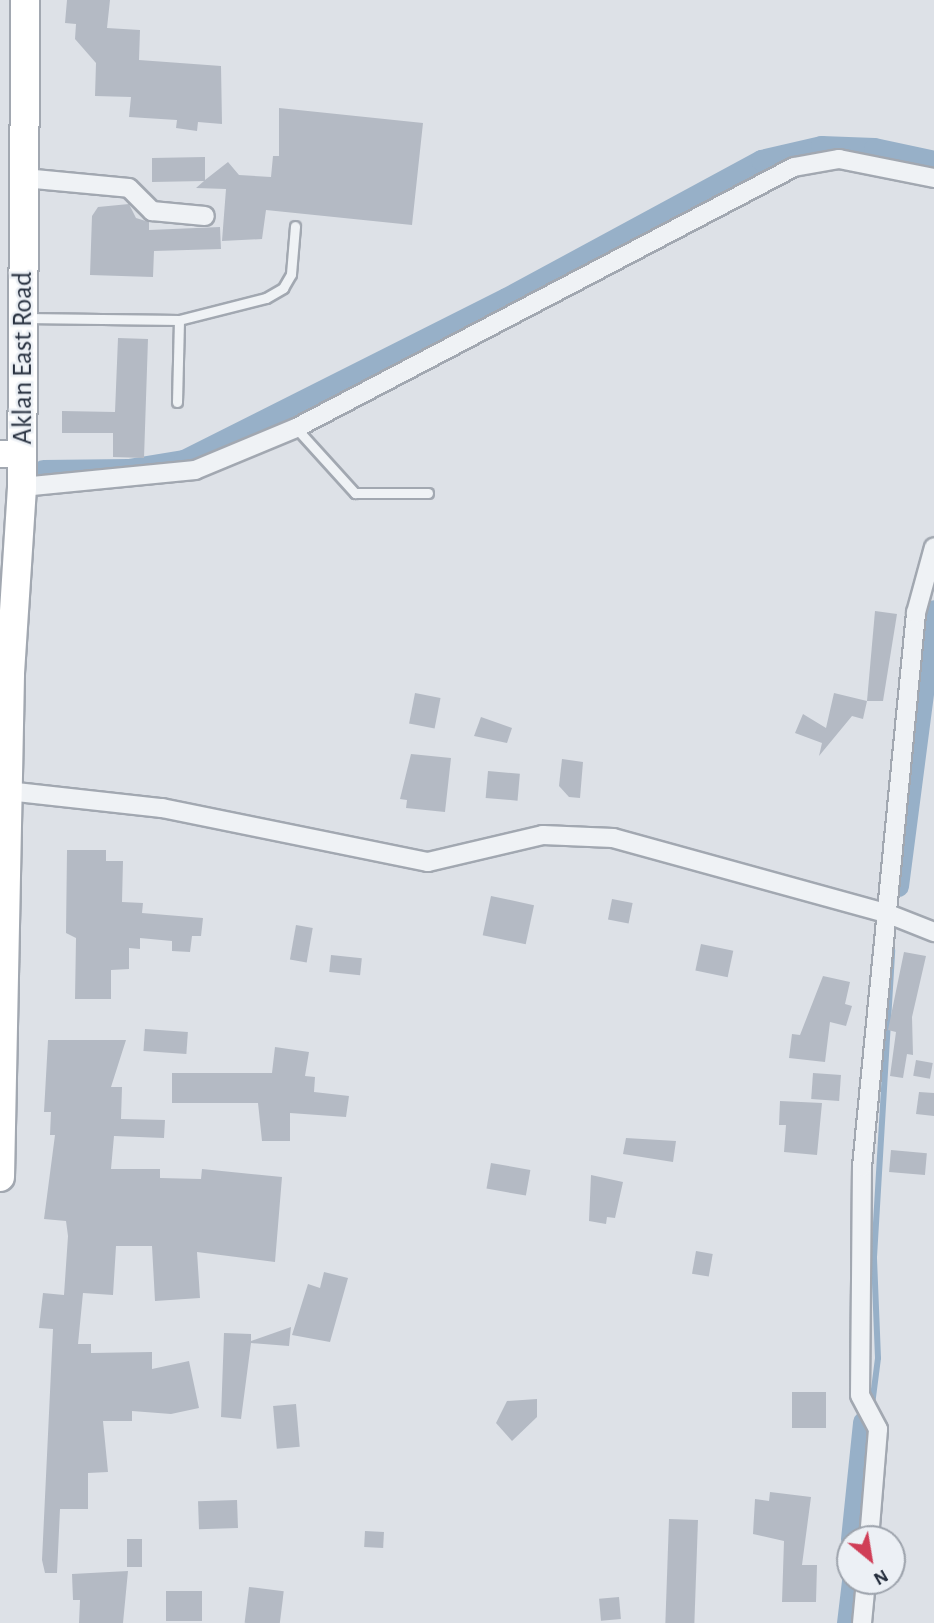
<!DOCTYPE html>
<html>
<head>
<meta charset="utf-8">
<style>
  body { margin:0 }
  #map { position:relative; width:934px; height:1623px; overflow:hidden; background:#dde1e7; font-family:"Alegreya Sans",sans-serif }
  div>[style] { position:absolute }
  .stream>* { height:6px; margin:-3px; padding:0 3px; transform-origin:3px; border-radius:3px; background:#97b0c8 }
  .canal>* { height:21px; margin:-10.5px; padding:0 10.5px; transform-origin:10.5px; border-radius:10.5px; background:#97b0c8 }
  .building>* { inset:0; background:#b4bac4; transform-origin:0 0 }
  .roads { filter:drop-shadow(2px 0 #a2a8b1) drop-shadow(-2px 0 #a2a8b1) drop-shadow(0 2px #a2a8b1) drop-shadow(0 -2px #a2a8b1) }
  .lane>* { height:9px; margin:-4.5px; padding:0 4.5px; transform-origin:4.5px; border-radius:4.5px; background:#eff2f5 }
  .street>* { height:18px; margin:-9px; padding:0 9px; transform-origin:9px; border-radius:9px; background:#eff2f5 }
  .secondary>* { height:26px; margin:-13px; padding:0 13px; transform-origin:13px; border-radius:13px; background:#fff }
  .primary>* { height:28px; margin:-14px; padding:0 14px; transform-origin:14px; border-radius:14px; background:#fff }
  span { translate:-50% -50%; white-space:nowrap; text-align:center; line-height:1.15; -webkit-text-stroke:5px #ecf0f5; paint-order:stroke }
  .street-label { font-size:28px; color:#262f3e }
  .north { position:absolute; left:836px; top:1525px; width:70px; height:70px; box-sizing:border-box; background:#ecf0f5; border:2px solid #9da3ac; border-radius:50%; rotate:150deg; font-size:19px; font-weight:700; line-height:28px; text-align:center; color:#262f3e }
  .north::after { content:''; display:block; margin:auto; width:24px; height:32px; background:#d03e57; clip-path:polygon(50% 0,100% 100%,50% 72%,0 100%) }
</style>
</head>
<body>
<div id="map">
  <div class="stream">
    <i style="left:872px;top:1405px;width:47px;rotate:-82.7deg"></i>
    <i style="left:878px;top:1358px;width:101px;rotate:-92.3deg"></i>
    <i style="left:874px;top:1257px;width:307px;rotate:-86.6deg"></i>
  </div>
  <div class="canal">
    <i style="left:43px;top:470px;width:85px;rotate:-0.7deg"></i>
    <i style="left:128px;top:469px;width:57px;rotate:-9.1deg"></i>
    <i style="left:184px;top:460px;width:360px;rotate:-26.7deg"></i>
    <i style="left:506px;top:298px;width:290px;rotate:-28.4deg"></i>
    <i style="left:761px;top:160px;width:62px;rotate:-13.1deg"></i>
    <i style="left:821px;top:146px;width:53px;rotate:2.2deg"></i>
    <i style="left:874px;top:148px;width:61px;rotate:12.2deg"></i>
    <i style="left:898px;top:886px;width:278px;rotate:-82.6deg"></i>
    <i style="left:851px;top:1539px;width:118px;rotate:-84.1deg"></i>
    <i style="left:847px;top:1623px;width:42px;rotate:-83.2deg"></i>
  </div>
  <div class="building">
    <i style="clip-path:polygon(67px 0,110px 0,107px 28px,140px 30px,139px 60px,221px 66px,222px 124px,198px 122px,197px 131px,176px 128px,177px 120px,129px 117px,131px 97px,95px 96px,96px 63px,75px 39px,76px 24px,65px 23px)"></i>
    <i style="clip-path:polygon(279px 108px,423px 123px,412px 225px,266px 210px,262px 239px,222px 241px,226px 189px,196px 188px,204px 181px,152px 182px,152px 158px,205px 157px,205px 180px,228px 162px,239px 175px,271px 177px,273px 156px,279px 156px)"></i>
    <i style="clip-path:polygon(129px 204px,136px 218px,149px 222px,149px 230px,220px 227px,221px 249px,154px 251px,153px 277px,90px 275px,92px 216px,98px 207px)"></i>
    <i style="clip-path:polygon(118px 338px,148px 339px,144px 458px,113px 457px,113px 433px,62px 433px,62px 411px,115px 412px)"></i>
    <i style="clip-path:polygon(875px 611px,897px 614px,883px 701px,867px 701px)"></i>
    <i style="left:415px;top:693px;width:26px;height:31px;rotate:11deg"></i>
    <i style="clip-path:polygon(834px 693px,867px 701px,863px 719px,852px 716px,819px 756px,822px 743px,795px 733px,803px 714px,826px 728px)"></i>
    <i style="clip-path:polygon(481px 717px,512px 728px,507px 743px,474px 736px)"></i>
    <i style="clip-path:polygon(411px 754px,451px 758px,445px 812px,406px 808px,407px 800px,400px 799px)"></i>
    <i style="clip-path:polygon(562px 759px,583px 762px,580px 798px,569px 797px,559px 786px)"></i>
    <i style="left:488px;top:771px;width:32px;height:27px;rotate:5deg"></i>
    <i style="clip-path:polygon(67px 850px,106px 850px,106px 861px,123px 861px,122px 902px,143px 903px,142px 913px,203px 918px,201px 936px,192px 936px,190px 952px,172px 951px,172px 941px,140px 938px,140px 949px,129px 948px,129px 969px,111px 970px,111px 999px,75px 999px,76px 938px,66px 933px)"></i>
    <i style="left:491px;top:896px;width:44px;height:40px;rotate:12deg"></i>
    <i style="left:612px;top:899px;width:21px;height:21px;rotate:11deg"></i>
    <i style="left:296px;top:925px;width:17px;height:35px;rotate:10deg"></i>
    <i style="left:701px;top:944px;width:33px;height:27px;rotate:12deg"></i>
    <i style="clip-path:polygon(904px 952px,926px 956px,912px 1017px,913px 1055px,907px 1054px,903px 1078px,890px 1076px,896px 1032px,888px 1030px)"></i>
    <i style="left:331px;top:955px;width:31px;height:17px;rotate:6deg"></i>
    <i style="clip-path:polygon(823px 976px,850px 982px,845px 1004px,852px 1006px,846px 1026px,830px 1022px,825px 1062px,789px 1058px,792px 1034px,800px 1035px)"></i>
    <i style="left:145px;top:1029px;width:43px;height:22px;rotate:4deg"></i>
    <i style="clip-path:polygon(48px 1040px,126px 1040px,111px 1087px,122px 1087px,121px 1119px,165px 1120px,164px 1138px,114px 1136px,111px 1169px,160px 1169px,160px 1178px,201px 1179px,202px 1169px,282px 1177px,275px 1262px,197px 1252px,200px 1298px,155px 1301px,152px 1246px,116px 1246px,113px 1295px,83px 1293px,78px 1344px,91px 1344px,91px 1353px,152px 1352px,152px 1369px,189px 1361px,199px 1408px,171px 1414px,132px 1411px,132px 1421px,103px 1421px,108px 1472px,88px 1473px,88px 1509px,60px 1509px,57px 1573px,45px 1573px,42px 1560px,53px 1329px,39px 1328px,43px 1293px,64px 1295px,68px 1236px,66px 1221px,44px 1219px,55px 1135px,50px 1135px,51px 1112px,44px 1112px)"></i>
    <i style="clip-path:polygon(275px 1047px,309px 1052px,305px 1076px,315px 1077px,314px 1092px,349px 1096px,346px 1117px,290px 1113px,290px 1141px,262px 1141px,258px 1103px,172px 1103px,172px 1073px,272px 1073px)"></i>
    <i style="left:916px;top:1060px;width:17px;height:16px;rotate:10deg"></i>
    <i style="left:813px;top:1073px;width:28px;height:26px;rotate:4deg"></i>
    <i style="clip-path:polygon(919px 1092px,934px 1093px,934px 1116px,916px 1114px)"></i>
    <i style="clip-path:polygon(780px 1101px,822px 1103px,817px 1155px,784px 1152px,786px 1125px,779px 1125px)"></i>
    <i style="clip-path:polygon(626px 1138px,676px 1141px,673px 1162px,623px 1154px)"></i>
    <i style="left:891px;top:1150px;width:36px;height:22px;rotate:5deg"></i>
    <i style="left:491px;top:1163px;width:40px;height:26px;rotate:10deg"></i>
    <i style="clip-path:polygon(591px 1175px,623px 1182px,615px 1218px,607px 1217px,606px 1224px,589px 1221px)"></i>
    <i style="left:696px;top:1251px;width:17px;height:23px;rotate:10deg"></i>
    <i style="clip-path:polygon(324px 1272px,348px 1278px,330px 1342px,292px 1335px,308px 1284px,320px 1288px)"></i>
    <i style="clip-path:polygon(291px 1327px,289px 1346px,251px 1343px,241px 1419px,221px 1417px,224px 1333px,251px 1334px,251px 1341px)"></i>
    <i style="left:792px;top:1392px;width:34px;height:36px"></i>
    <i style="clip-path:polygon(537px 1399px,537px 1417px,512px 1441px,496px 1423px,507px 1401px)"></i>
    <i style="left:296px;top:1404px;width:43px;height:23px;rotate:85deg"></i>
    <i style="clip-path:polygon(770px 1492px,811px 1497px,802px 1565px,817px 1565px,816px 1602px,782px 1602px,784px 1541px,753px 1534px,755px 1499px,769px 1501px)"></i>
    <i style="left:237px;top:1500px;width:28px;height:39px;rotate:88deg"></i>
    <i style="left:669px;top:1519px;width:29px;height:104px;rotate:2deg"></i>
    <i style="left:365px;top:1531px;width:19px;height:16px;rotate:3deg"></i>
    <i style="left:127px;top:1539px;width:15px;height:28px"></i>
    <i style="clip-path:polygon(128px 1571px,123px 1623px,79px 1623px,80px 1600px,73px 1600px,72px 1574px)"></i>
    <i style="left:249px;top:1587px;width:35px;height:36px;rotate:7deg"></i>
    <i style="left:166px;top:1591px;width:36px;height:30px"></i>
    <i style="left:619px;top:1597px;width:22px;height:20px;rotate:85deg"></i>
  </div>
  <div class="roads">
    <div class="lane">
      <i style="left:25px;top:318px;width:154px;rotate:0.7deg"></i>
      <i style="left:179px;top:320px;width:90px;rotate:-14.2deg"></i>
      <i style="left:266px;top:298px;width:20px;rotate:-30deg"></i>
      <i style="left:283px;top:288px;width:16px;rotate:-60deg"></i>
      <i style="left:291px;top:274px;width:48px;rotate:-85.2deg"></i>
      <i style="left:177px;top:402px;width:82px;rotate:-88.6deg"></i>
      <i style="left:296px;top:428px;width:88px;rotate:47.8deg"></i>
      <i style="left:355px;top:493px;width:73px"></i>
    </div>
    <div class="street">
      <i style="left:24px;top:178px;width:105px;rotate:5.4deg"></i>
      <i style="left:129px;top:188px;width:33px;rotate:45deg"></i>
      <i style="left:152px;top:211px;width:53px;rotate:5.4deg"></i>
      <i style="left:22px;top:487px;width:174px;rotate:-5.6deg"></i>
      <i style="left:195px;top:470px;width:109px;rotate:-22.6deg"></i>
      <i style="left:296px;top:428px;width:562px;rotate:-27.66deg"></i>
      <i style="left:794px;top:167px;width:46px;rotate:-10.1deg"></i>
      <i style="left:839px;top:159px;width:97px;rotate:11.3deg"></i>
      <i style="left:7px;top:791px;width:156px;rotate:6.3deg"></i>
      <i style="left:162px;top:808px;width:271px;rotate:11.5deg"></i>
      <i style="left:428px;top:862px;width:118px;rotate:-13.2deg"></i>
      <i style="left:543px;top:835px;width:70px;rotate:2.5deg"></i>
      <i style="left:613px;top:838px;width:283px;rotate:15.4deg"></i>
      <i style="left:886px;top:913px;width:52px;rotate:21.6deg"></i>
      <i style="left:869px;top:1539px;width:110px;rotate:-85.3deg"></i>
      <i style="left:878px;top:1429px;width:38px;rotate:-118deg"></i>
      <i style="left:860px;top:1395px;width:228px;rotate:-89.5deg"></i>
      <i style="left:862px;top:1167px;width:557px;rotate:-84.43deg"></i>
      <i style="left:916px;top:613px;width:68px;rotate:-74.7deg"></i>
      <i style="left:862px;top:1623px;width:42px;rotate:-84.6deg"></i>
    </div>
    <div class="secondary">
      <i style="left:0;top:454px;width:23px"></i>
    </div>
    <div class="primary">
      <i style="left:0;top:1177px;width:504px;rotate:-88.86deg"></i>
      <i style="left:10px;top:673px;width:186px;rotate:-86.3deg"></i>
      <i style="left:22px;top:487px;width:487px;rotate:-89.6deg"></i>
    </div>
  </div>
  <div class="street-label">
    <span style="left:23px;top:358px;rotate:-90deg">Aklan East Road</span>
  </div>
  <div class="north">N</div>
</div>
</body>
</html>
